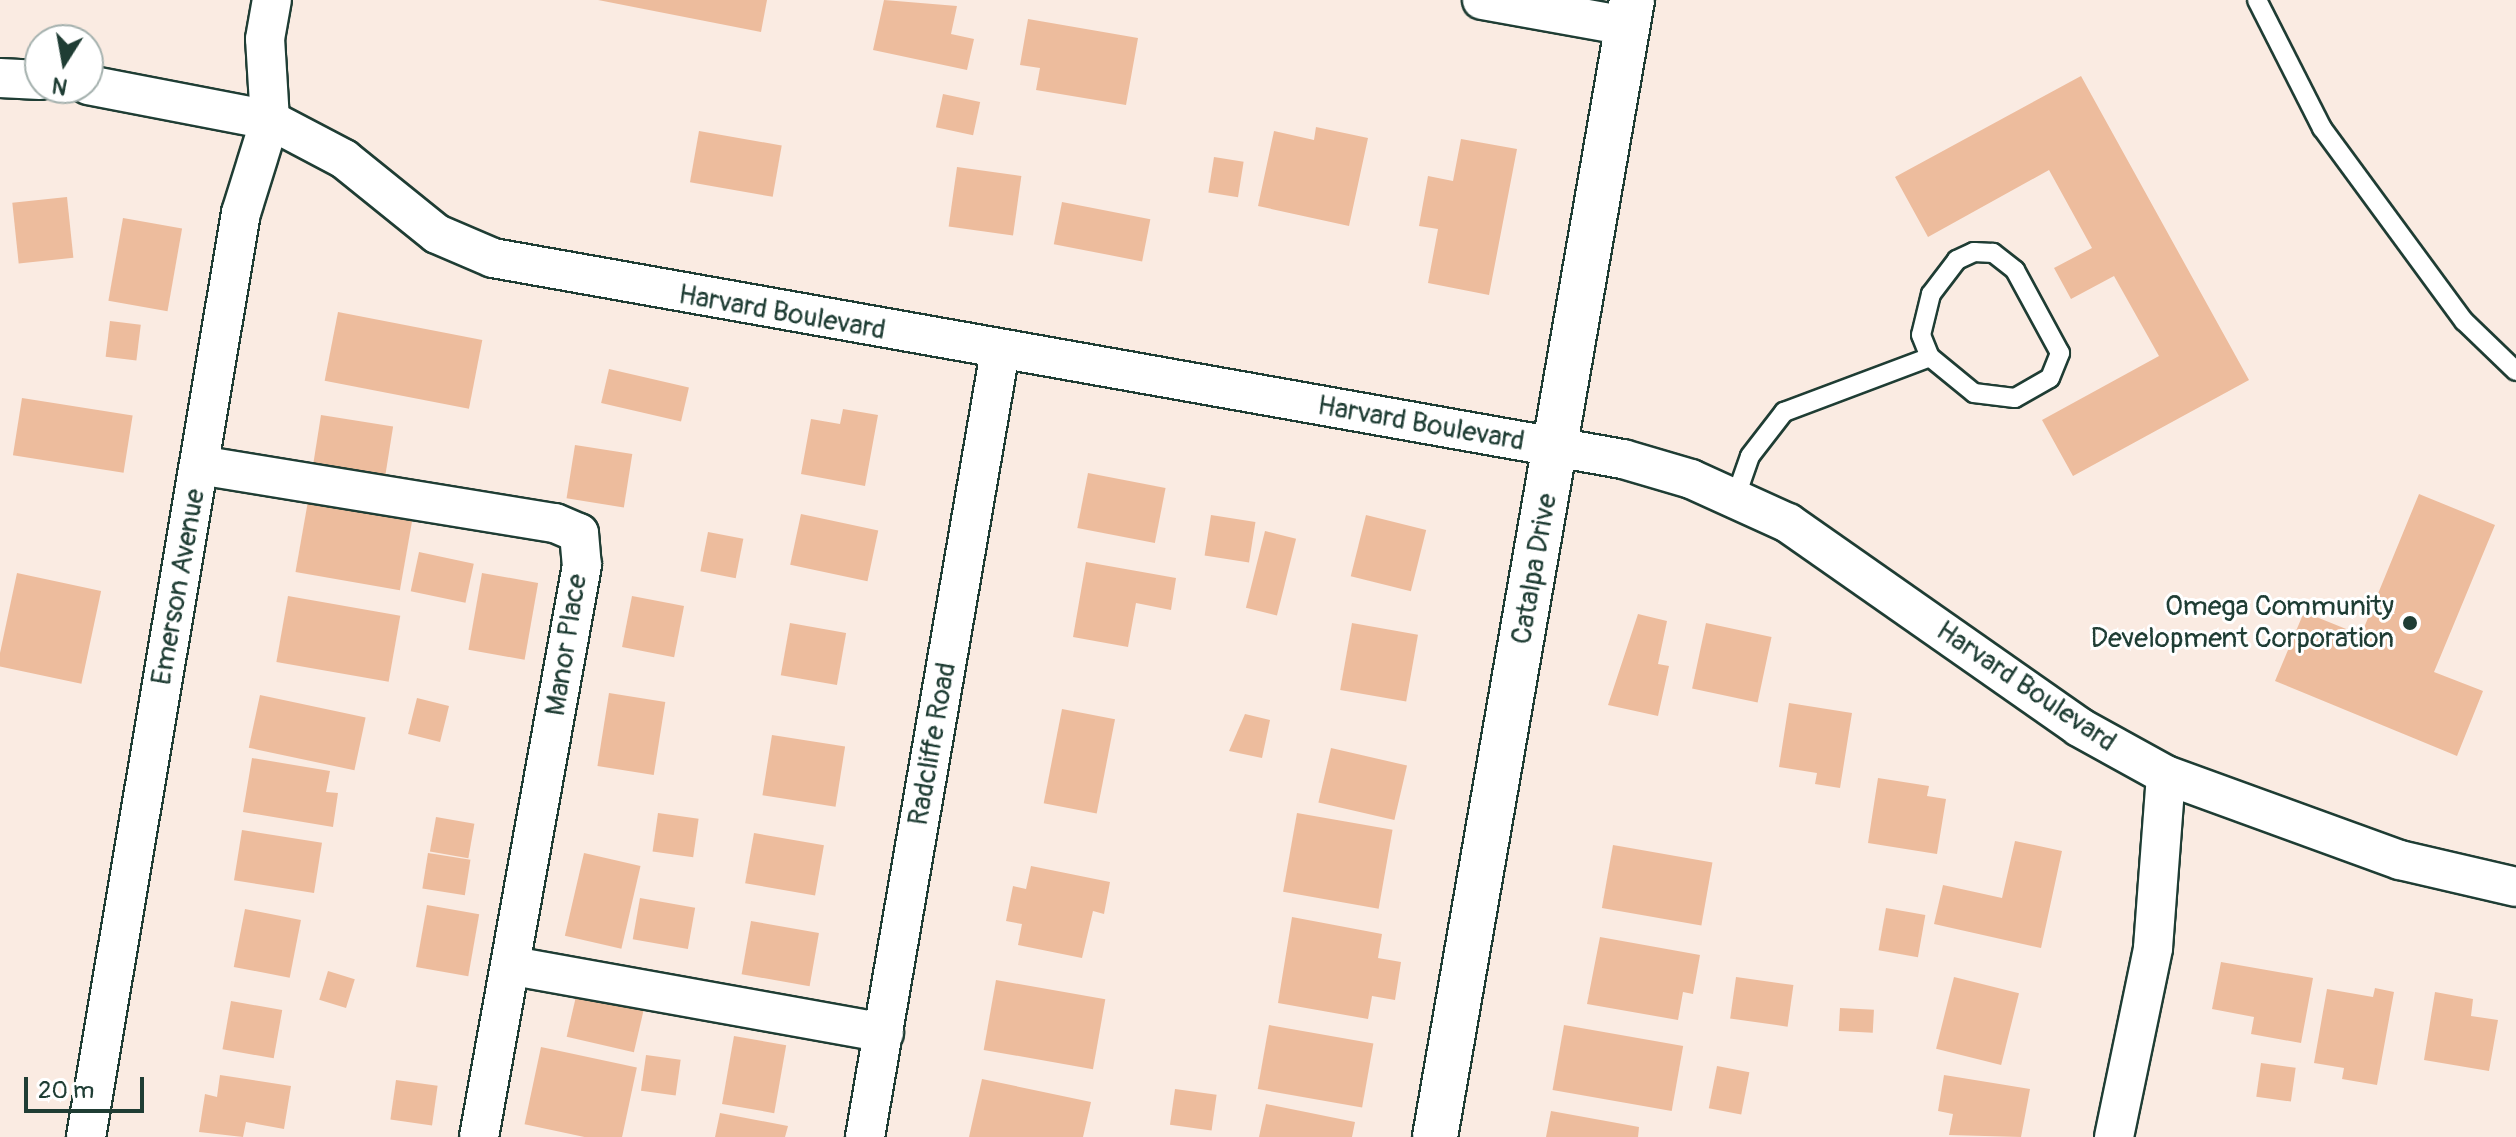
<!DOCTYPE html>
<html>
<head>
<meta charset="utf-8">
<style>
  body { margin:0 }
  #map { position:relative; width:2516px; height:1137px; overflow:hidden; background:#faebe2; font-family:Pangolin,sans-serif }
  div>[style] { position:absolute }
  .building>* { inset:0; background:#edbc9d; transform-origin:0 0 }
  .roads { filter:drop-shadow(2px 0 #1f3d34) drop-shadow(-2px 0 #1f3d34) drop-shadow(0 2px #1f3d34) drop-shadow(0 -2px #1f3d34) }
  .lane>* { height:18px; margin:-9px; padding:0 9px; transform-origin:9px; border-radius:9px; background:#fff }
  .street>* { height:38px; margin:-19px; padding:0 19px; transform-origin:19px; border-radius:19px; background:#fff }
  .secondary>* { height:44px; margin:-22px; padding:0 22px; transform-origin:22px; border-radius:22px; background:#fff }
  .dots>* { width:22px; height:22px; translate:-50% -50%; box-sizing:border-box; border:4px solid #fff; border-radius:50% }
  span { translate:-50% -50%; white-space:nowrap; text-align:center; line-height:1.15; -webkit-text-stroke:6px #fff; paint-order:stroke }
  .street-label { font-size:28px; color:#1f3d34 }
  .poi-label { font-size:28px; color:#1f3d34 }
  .right { translate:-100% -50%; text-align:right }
  .north { position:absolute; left:24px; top:24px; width:80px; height:80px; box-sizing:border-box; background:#fff; border:2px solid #a5b1ae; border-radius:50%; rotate:191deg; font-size:22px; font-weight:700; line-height:32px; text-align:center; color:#1f3d34 }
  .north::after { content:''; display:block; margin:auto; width:28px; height:36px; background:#1f3d34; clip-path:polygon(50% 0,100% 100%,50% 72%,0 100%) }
  .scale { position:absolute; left:24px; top:1077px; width:120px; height:36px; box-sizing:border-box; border:4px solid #1f3d34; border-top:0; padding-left:10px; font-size:24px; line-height:28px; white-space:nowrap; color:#1f3d34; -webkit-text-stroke:6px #fff; paint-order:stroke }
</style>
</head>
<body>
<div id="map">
  <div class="building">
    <i style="clip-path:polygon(598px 0,767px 0,761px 32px)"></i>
    <i style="clip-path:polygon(884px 0,957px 6px,951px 34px,974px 39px,967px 70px,873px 50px)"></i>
    <i style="clip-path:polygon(1028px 19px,1138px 38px,1126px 105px,1036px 90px,1040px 68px,1020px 65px)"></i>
    <i style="clip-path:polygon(2081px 76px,2249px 380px,2073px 476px,2042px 420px,2159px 356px,2114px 276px,2071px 299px,2054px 268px,2092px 248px,2049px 170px,1928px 237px,1895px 177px)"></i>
    <i style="left:943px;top:94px;width:38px;height:34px;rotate:12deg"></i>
    <i style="clip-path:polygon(1316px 127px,1368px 138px,1349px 226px,1258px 206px,1274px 131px,1314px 140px)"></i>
    <i style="left:699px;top:131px;width:84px;height:52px;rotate:10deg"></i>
    <i style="clip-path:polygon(1461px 139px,1517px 149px,1489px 295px,1428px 283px,1438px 229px,1419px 226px,1428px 176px,1453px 181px)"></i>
    <i style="left:1214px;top:157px;width:30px;height:36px;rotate:9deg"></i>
    <i style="left:957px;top:167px;width:65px;height:60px;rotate:8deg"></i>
    <i style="left:67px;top:197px;width:61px;height:55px;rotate:84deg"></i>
    <i style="left:1062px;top:202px;width:90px;height:43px;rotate:11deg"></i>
    <i style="left:123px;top:218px;width:60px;height:84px;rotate:10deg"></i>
    <i style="left:338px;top:312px;width:147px;height:70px;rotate:11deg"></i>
    <i style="left:110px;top:321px;width:31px;height:36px;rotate:7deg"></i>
    <i style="left:609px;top:369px;width:82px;height:35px;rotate:13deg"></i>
    <i style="left:22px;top:398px;width:112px;height:58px;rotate:9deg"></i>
    <i style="clip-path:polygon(843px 409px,878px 415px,865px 486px,801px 474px,811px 419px,840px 424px)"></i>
    <i style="left:321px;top:415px;width:73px;height:49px;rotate:9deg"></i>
    <i style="left:575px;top:445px;width:58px;height:54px;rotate:9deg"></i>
    <i style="left:1088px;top:473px;width:79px;height:56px;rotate:11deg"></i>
    <i style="clip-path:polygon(2419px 494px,2495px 525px,2434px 672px,2483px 691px,2457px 756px,2275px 681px,2304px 612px,2361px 635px)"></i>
    <i style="left:308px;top:501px;width:106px;height:72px;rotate:10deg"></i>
    <i style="left:801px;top:514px;width:79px;height:52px;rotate:12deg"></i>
    <i style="left:1211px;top:515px;width:45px;height:41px;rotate:9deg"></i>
    <i style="left:1366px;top:515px;width:62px;height:63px;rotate:14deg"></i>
    <i style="left:1265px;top:531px;width:32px;height:79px;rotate:14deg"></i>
    <i style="left:708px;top:532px;width:36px;height:40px;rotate:11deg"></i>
    <i style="left:419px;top:552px;width:56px;height:40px;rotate:12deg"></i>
    <i style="clip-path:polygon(1086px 562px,1176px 578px,1171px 610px,1136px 603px,1128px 647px,1073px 637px)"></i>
    <i style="left:17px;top:573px;width:86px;height:95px;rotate:12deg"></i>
    <i style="left:482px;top:573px;width:57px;height:78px;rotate:10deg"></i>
    <i style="left:288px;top:596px;width:114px;height:67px;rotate:10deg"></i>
    <i style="left:632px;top:596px;width:53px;height:52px;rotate:11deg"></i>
    <i style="clip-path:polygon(1638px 614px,1667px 621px,1658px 664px,1669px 666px,1658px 716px,1608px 705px)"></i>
    <i style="left:790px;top:623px;width:57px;height:53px;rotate:10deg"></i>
    <i style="left:1352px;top:623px;width:67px;height:68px;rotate:10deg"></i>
    <i style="left:1706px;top:623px;width:67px;height:67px;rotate:12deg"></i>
    <i style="left:609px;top:693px;width:57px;height:74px;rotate:9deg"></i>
    <i style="left:260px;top:695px;width:108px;height:54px;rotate:12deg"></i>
    <i style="left:417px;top:698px;width:33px;height:37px;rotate:14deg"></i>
    <i style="clip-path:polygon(1789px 703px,1852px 713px,1840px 788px,1815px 784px,1817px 773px,1779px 767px)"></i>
    <i style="left:1062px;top:709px;width:54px;height:96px;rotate:11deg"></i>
    <i style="clip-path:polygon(1245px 714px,1270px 720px,1262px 758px,1229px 751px)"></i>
    <i style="left:772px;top:735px;width:74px;height:61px;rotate:9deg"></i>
    <i style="left:1331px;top:748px;width:78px;height:56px;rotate:13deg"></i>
    <i style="clip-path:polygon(252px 758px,330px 771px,326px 792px,338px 793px,333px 827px,243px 812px)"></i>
    <i style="clip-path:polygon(1878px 778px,1929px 786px,1927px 796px,1946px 799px,1937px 854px,1868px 843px)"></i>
    <i style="left:658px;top:813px;width:41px;height:39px;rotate:8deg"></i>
    <i style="left:1297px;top:813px;width:97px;height:80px;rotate:10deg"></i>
    <i style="left:436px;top:817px;width:39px;height:35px;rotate:10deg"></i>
    <i style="left:242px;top:830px;width:81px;height:51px;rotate:9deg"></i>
    <i style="left:754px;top:833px;width:71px;height:51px;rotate:10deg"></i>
    <i style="clip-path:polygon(2015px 841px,2062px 851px,2041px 948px,1934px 924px,1943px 885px,2002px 898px)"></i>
    <i style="left:1613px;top:845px;width:101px;height:64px;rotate:10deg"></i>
    <i style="left:428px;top:853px;width:43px;height:36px;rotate:9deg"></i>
    <i style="left:584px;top:853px;width:58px;height:85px;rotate:13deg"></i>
    <i style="clip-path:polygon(1031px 866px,1110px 882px,1104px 914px,1093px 911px,1082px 958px,1018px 945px,1022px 924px,1006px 921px,1013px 886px,1026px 889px)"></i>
    <i style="left:640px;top:898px;width:56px;height:42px;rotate:10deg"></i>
    <i style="left:427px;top:905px;width:53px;height:63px;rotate:10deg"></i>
    <i style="left:1886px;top:908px;width:40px;height:43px;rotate:10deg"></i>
    <i style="left:245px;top:909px;width:57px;height:59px;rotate:11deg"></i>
    <i style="clip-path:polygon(1292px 917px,1382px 934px,1378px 958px,1401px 962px,1395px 1000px,1372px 996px,1368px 1019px,1278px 1003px)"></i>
    <i style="left:751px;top:921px;width:69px;height:54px;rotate:10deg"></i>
    <i style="clip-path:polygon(1600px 937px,1700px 955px,1693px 994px,1683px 992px,1678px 1020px,1587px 1004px)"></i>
    <i style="clip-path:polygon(2221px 962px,2313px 978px,2301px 1043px,2251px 1034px,2254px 1017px,2212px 1009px)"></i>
    <i style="left:328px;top:971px;width:28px;height:30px;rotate:17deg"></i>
    <i style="left:1736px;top:977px;width:58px;height:42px;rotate:8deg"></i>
    <i style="left:1954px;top:977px;width:67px;height:74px;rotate:14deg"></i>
    <i style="left:996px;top:980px;width:111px;height:71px;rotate:10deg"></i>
    <i style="clip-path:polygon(2375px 988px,2394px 992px,2377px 1085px,2342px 1079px,2344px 1068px,2314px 1063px,2327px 989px,2373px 997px)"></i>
    <i style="left:577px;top:992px;width:69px;height:46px;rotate:13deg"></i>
    <i style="clip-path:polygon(2435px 992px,2473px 999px,2471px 1016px,2498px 1020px,2489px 1071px,2424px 1060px)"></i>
    <i style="left:231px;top:1001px;width:52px;height:49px;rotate:10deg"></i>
    <i style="left:1840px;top:1008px;width:34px;height:23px;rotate:3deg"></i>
    <i style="left:1269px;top:1025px;width:106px;height:65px;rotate:10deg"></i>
    <i style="left:1564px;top:1025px;width:121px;height:66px;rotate:10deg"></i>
    <i style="left:734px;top:1036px;width:53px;height:69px;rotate:10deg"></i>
    <i style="left:541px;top:1047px;width:98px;height:79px;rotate:12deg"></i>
    <i style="left:646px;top:1055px;width:35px;height:36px;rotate:8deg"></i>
    <i style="left:2261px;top:1063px;width:35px;height:34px;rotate:8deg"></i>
    <i style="left:1717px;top:1066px;width:33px;height:43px;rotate:11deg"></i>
    <i style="clip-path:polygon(220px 1075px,291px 1086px,284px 1129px,246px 1122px,243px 1137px,199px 1132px,205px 1094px,217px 1097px)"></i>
    <i style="clip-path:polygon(1944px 1075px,2030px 1089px,2021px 1137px,1949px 1135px,1953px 1114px,1938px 1111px)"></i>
    <i style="clip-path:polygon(982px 1079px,1091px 1102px,1083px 1137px,969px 1137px)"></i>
    <i style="left:396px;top:1080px;width:42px;height:40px;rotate:8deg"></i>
    <i style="left:1175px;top:1089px;width:42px;height:36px;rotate:8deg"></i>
    <i style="clip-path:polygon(1266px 1104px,1355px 1122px,1352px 1137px,1259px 1137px)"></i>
    <i style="clip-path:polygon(1551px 1111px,1639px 1127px,1638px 1137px,1546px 1137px)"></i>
    <i style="clip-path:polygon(720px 1113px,788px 1126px,785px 1137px,715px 1137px)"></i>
  </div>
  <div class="roads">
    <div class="lane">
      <i style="left:2257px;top:0;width:144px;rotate:63.1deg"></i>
      <i style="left:2322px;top:128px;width:240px;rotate:53.7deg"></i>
      <i style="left:2464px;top:321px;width:72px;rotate:43.9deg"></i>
      <i style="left:1736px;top:496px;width:42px;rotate:-70.7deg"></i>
      <i style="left:1750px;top:456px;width:56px;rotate:-52.3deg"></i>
      <i style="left:1784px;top:412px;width:156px;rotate:-20.6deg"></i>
      <i style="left:1930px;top:357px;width:57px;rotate:39.3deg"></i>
      <i style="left:1974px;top:393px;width:41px;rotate:7deg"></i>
      <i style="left:2015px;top:398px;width:40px;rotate:-29.7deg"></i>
      <i style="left:2050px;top:378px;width:27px;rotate:-68deg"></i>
      <i style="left:2060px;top:353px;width:94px;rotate:-118.5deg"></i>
      <i style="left:2015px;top:270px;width:28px;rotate:-142deg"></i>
      <i style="left:1993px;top:253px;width:19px;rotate:-177deg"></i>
      <i style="left:1974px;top:252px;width:19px;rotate:155deg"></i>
      <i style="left:1957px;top:260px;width:43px;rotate:127.4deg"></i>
      <i style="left:1931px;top:294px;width:42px;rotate:103.7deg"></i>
      <i style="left:1921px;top:335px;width:24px;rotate:68deg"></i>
    </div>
    <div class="street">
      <i style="left:1482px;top:0;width:147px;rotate:10.2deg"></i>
      <i style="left:0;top:78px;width:40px;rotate:2.9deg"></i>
      <i style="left:88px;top:85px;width:185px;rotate:10.9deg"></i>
      <i style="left:270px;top:120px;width:84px;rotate:27.8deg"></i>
      <i style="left:344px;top:159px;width:119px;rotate:38.9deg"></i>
      <i style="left:437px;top:234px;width:61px;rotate:23.2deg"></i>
      <i style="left:493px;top:258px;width:1148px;rotate:10.09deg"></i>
      <i style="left:1623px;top:459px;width:71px;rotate:16.4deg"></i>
      <i style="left:1691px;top:479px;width:107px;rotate:24.4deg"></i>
      <i style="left:1788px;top:523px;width:355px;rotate:35deg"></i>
      <i style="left:2079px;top:727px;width:99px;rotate:28.9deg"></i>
      <i style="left:2166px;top:775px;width:249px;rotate:20deg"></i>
      <i style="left:2400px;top:860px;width:119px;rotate:13.1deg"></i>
      <i style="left:199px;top:465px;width:361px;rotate:9.3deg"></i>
      <i style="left:555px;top:523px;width:26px;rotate:23deg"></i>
      <i style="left:579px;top:533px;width:32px;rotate:85deg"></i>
      <i style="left:582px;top:565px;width:581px;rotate:100.21deg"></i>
      <i style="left:513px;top:966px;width:377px;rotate:10.2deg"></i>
      <i style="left:86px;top:1137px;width:937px;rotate:-80.48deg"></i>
      <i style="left:241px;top:213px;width:97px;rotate:-72.7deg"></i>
      <i style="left:270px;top:120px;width:81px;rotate:-93.5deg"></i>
      <i style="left:265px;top:39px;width:40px;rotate:-80deg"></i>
      <i style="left:865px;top:1137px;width:798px;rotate:-80.25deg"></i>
      <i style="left:2114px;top:1137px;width:193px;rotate:-78.3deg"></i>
      <i style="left:2153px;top:948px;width:173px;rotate:-85.7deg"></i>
    </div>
    <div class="secondary">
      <i style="left:1435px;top:1137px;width:1154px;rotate:-80.17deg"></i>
    </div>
  </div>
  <div class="dots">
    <i style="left:2410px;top:623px;background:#1f3d34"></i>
  </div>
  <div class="street-label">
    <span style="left:782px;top:313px;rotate:10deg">Harvard Boulevard</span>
    <span style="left:1421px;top:424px;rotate:10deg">Harvard Boulevard</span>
    <span style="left:1535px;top:569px;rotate:-80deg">Catalpa Drive</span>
    <span style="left:179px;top:587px;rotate:-80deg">Emerson Avenue</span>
    <span style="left:567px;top:645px;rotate:-81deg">Manor Place</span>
    <span style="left:2026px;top:687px;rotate:34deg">Harvard Boulevard</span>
    <span style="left:933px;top:744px;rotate:-80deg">Radcliffe Road</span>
  </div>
  <div class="poi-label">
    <span class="right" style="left:2394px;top:623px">Omega Community<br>Development Corporation</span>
  </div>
  <div class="north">N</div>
  <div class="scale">20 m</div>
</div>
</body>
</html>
